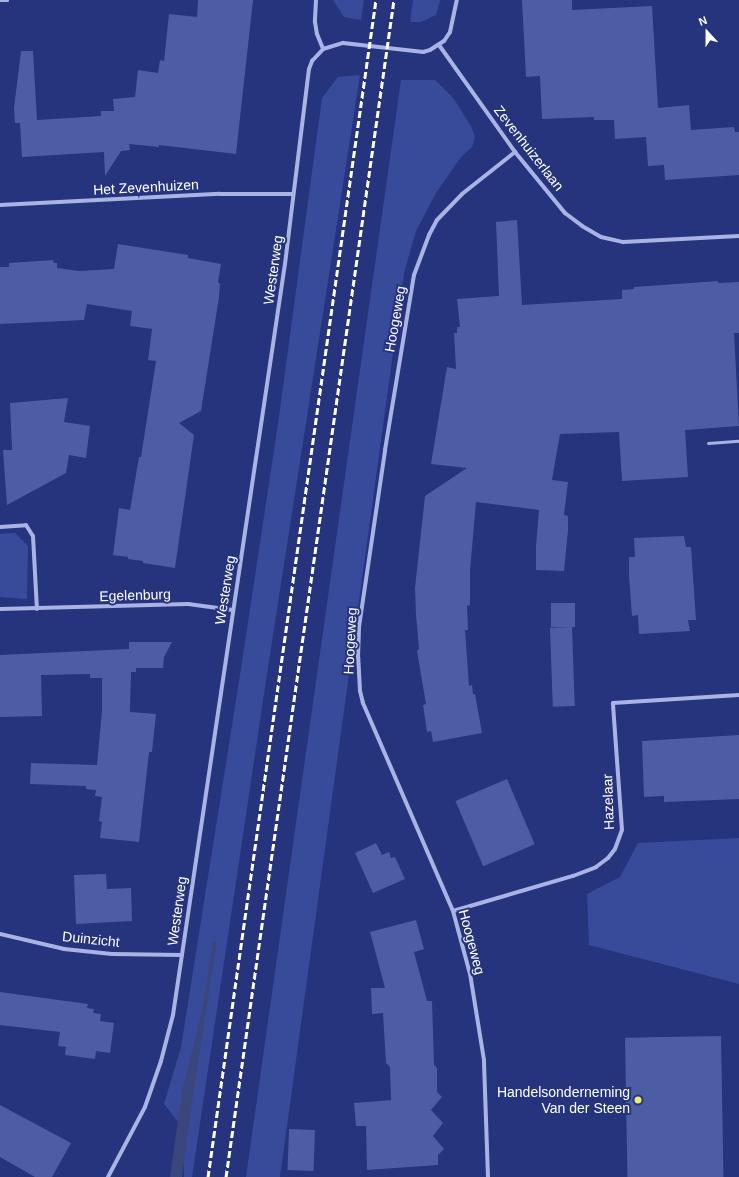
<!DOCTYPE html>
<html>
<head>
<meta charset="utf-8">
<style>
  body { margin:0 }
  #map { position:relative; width:739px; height:1177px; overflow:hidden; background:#25347c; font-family:Helvetica,sans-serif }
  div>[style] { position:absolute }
  .green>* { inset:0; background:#384b9a }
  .water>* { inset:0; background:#3b467d }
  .building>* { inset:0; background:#4d5da5; transform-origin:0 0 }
  .lane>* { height:3px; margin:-1.5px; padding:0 1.5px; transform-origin:1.5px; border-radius:1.5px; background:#a9b4e5 }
  .street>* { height:4px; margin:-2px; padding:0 2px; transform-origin:2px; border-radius:2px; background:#a9b4e5 }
  .rail>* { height:3px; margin-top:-1.5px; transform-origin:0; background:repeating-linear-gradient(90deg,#fff 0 7px,transparent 0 10px) }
  .dots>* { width:11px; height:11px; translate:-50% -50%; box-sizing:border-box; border:2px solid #25347c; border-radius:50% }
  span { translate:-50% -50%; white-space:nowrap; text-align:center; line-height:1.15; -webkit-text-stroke:4px #25347c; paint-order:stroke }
  .street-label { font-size:14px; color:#fff }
  .poi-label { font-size:14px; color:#fff }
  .right { translate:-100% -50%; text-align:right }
  .north { position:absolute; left:687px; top:12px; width:40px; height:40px; -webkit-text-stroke:3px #25347c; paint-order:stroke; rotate:339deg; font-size:11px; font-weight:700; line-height:16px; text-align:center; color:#fff }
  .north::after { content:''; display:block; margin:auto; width:14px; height:18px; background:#fff; clip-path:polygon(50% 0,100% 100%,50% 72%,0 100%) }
</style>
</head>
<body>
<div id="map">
  <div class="green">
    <i style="clip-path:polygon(333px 0,364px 0,361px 20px,344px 17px)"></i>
    <i style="clip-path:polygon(413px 0,440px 0,436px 15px,421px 22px,410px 22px)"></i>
    <i style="clip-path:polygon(360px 75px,267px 674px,192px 1177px,184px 1177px,183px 1128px,164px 1104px,181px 1047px,240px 675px,278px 424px,322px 98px,338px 77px)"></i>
    <i style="clip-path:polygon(401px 80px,435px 80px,454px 99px,472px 128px,475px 137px,472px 147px,461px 157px,436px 193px,416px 231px,404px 273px,280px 1177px,246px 1177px)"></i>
    <i style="clip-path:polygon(15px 533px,28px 546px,27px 599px,0 597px,0 534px)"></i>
    <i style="clip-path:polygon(739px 838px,739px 984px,589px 945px,587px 894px,620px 877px,638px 843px)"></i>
  </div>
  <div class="water">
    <i style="clip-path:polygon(213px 942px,217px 942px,196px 1074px,182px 1177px,170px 1177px,182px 1091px,202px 1011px)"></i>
  </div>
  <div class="building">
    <i style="clip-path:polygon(198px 0,253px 0,236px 154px,159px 145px,159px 147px,129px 144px,130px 150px,121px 151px,105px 176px,104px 152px,22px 157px,20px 123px,15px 123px,14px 108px,21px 51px,33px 51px,37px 120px,101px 116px,101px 111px,114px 111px,113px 99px,135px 97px,138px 70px,158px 73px,160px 60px,164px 61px,169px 14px,197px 17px)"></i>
    <i style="clip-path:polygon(522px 0,572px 0,572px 10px,652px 6px,658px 108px,689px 105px,691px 130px,734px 127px,735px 132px,739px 132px,739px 175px,665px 180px,664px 165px,648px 166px,646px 137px,615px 139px,614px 120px,594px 120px,594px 117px,542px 119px,540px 76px,526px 77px)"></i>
    <i style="clip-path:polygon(517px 220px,522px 305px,622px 299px,622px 290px,634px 289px,634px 287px,718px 281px,718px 283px,739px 282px,739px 333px,734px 333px,739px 426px,685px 430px,688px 477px,622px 481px,619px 432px,560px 434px,552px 480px,568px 482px,564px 515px,568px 516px,568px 530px,564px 571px,536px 570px,536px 546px,539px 510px,476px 502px,470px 571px,470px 605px,467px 606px,468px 630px,465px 630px,469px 686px,472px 685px,473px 694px,475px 694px,482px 733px,433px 742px,431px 731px,427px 732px,423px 705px,426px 704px,417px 651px,419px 649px,416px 615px,415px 588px,425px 496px,467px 468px,431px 464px,447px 367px,456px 369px,454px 333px,457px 333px,457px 327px,460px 327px,457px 299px,499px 296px,496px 222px)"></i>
    <i style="clip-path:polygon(118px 244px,188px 255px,188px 258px,221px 264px,218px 282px,220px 284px,219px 297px,201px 411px,179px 423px,194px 435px,175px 568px,143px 563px,143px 561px,128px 559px,128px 557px,113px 555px,119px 508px,130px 510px,139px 457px,141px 457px,156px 361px,148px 360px,152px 329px,130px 326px,132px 311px,87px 304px,84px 320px,0 324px,0 267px,9px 267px,9px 263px,53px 260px,54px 263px,57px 263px,57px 268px,79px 271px,114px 269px)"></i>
    <i style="clip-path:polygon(68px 398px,64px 422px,90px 426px,86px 458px,69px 455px,66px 473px,7px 505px,3px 450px,12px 450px,10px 403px)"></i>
    <i style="clip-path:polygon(684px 536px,686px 547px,691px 547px,696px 620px,688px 620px,690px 631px,639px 634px,638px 615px,632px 616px,629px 576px,629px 557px,635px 557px,634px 538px)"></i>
    <i style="left:551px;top:603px;width:24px;height:24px"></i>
    <i style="left:572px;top:627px;width:79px;height:22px;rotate:88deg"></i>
    <i style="clip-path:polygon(129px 642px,172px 642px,164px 657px,163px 668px,136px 668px,136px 672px,131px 672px,130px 712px,156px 714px,152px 752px,149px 752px,139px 842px,100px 838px,102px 822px,99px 821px,102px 797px,95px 796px,96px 790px,86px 789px,86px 786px,30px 784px,31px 763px,97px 765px,102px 711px,102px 678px,90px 678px,90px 674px,41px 675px,42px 716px,0 717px,0 655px,129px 649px)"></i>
    <i style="clip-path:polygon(739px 735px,739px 799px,664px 802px,664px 796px,644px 797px,642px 741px)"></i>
    <i style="left:507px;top:779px;width:71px;height:56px;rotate:67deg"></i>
    <i style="clip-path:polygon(376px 843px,382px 855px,389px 852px,391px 858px,395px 857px,405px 879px,373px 893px,355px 853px)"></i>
    <i style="clip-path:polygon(106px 874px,107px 889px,131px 888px,132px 921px,76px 924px,74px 875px)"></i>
    <i style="clip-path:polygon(416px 920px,424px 949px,414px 952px,427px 1001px,432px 1001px,434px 1065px,437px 1068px,437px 1092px,442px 1097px,431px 1110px,443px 1123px,433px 1136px,444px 1149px,438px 1155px,438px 1165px,367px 1170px,366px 1126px,356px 1126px,354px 1103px,391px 1100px,390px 1067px,386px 1063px,383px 1013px,372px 1014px,371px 988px,385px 988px,370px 932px)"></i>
    <i style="clip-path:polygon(0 992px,88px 1004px,87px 1008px,94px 1009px,93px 1013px,101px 1014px,100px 1021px,114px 1023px,110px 1053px,96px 1051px,95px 1059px,65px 1055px,66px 1047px,58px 1046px,60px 1032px,0 1025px)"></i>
    <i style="left:721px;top:1036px;width:141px;height:96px;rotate:89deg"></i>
    <i style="clip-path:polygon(0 1105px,71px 1143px,52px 1177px,35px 1177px,0 1157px)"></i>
    <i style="left:289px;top:1129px;width:26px;height:41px;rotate:2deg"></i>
  </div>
  <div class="lane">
    <i style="left:0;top:0;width:7px"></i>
    <i style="left:708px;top:443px;width:31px;rotate:-4deg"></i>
  </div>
  <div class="street">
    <i style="left:316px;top:0;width:22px;rotate:93deg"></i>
    <i style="left:315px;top:22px;width:12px;rotate:81deg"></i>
    <i style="left:317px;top:34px;width:16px;rotate:68deg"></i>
    <i style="left:439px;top:45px;width:131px;rotate:54.6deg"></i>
    <i style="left:515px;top:152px;width:79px;rotate:50.7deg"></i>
    <i style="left:565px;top:213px;width:21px;rotate:37deg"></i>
    <i style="left:582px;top:226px;width:22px;rotate:30deg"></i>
    <i style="left:601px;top:237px;width:23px;rotate:13deg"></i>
    <i style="left:623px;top:242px;width:116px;rotate:-3deg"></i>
    <i style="left:0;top:205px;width:220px;rotate:-2.9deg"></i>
    <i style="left:220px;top:194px;width:73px"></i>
    <i style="left:0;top:527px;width:26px;rotate:-4deg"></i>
    <i style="left:26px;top:525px;width:13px;rotate:58deg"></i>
    <i style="left:33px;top:536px;width:73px;rotate:86.9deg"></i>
    <i style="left:0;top:609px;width:188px;rotate:-1.5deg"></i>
    <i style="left:188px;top:604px;width:45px;rotate:7.6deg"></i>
    <i style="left:453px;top:911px;width:125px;rotate:-16.3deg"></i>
    <i style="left:573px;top:876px;width:25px;rotate:-21deg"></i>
    <i style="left:596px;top:867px;width:15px;rotate:-37deg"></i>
    <i style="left:608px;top:858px;width:11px;rotate:-52deg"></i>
    <i style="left:615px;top:849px;width:20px;rotate:-70deg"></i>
    <i style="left:622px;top:830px;width:127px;rotate:-94.1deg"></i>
    <i style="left:613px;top:703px;width:126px;rotate:-3.6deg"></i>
    <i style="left:0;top:934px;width:66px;rotate:13.2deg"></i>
    <i style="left:64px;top:949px;width:48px;rotate:5.9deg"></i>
    <i style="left:112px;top:954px;width:70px;rotate:0.8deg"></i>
    <i style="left:108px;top:1177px;width:79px;rotate:-62.1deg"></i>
    <i style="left:145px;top:1107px;width:49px;rotate:-70.8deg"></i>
    <i style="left:161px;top:1061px;width:48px;rotate:-75.4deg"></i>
    <i style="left:173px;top:1015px;width:759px;rotate:-81.52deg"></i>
    <i style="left:285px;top:264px;width:196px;rotate:-83deg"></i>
    <i style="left:309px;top:69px;width:9px;rotate:-69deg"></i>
    <i style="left:312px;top:61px;width:16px;rotate:-47deg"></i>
    <i style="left:323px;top:49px;width:21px;rotate:-17deg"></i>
    <i style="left:343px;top:43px;width:81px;rotate:6.4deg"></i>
    <i style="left:423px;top:52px;width:7px;rotate:-16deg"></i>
    <i style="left:430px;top:50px;width:17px;rotate:-33deg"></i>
    <i style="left:444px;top:41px;width:11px;rotate:-56deg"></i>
    <i style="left:450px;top:32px;width:33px;rotate:-78deg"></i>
    <i style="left:488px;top:1177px;width:117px;rotate:-92deg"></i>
    <i style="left:484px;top:1060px;width:87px;rotate:-99.2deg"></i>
    <i style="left:470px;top:974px;width:65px;rotate:-105.1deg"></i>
    <i style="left:453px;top:911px;width:227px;rotate:-113.4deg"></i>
    <i style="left:363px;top:703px;width:12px;rotate:-104deg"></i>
    <i style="left:360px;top:691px;width:34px;rotate:-93deg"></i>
    <i style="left:358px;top:657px;width:30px;rotate:-88deg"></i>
    <i style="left:359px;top:627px;width:179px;rotate:-81.6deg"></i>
    <i style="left:385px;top:450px;width:177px;rotate:-80.6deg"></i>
    <i style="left:414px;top:275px;width:43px;rotate:-69.4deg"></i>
    <i style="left:429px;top:235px;width:17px;rotate:-62deg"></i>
    <i style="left:437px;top:220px;width:36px;rotate:-46deg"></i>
    <i style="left:462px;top:194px;width:68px;rotate:-38.4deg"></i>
  </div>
  <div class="rail">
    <i style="left:208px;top:1177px;width:1189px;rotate:-81.88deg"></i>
    <i style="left:226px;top:1177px;width:1189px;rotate:-81.88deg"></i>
  </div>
  <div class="dots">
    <i style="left:638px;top:1100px;background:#eeeb6d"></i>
  </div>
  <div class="street-label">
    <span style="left:529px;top:148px;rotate:52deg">Zevenhuizerlaan</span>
    <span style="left:146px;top:187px;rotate:-3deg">Het Zevenhuizen</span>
    <span style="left:273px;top:270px;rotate:-82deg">Westerweg</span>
    <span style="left:395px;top:319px;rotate:-80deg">Hoogeweg</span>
    <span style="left:225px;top:590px;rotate:-81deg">Westerweg</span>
    <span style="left:135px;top:595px;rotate:-2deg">Egelenburg</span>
    <span style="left:350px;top:641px;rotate:-87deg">Hoogeweg</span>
    <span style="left:608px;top:802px;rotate:-92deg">Hazelaar</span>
    <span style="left:177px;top:911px;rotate:-82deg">Westerweg</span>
    <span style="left:91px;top:939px;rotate:6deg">Duinzicht</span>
    <span style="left:472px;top:942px;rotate:75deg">Hoogeweg</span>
  </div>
  <div class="poi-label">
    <span class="right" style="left:630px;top:1100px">Handelsonderneming<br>Van der Steen</span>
  </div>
  <div class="north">N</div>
</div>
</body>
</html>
